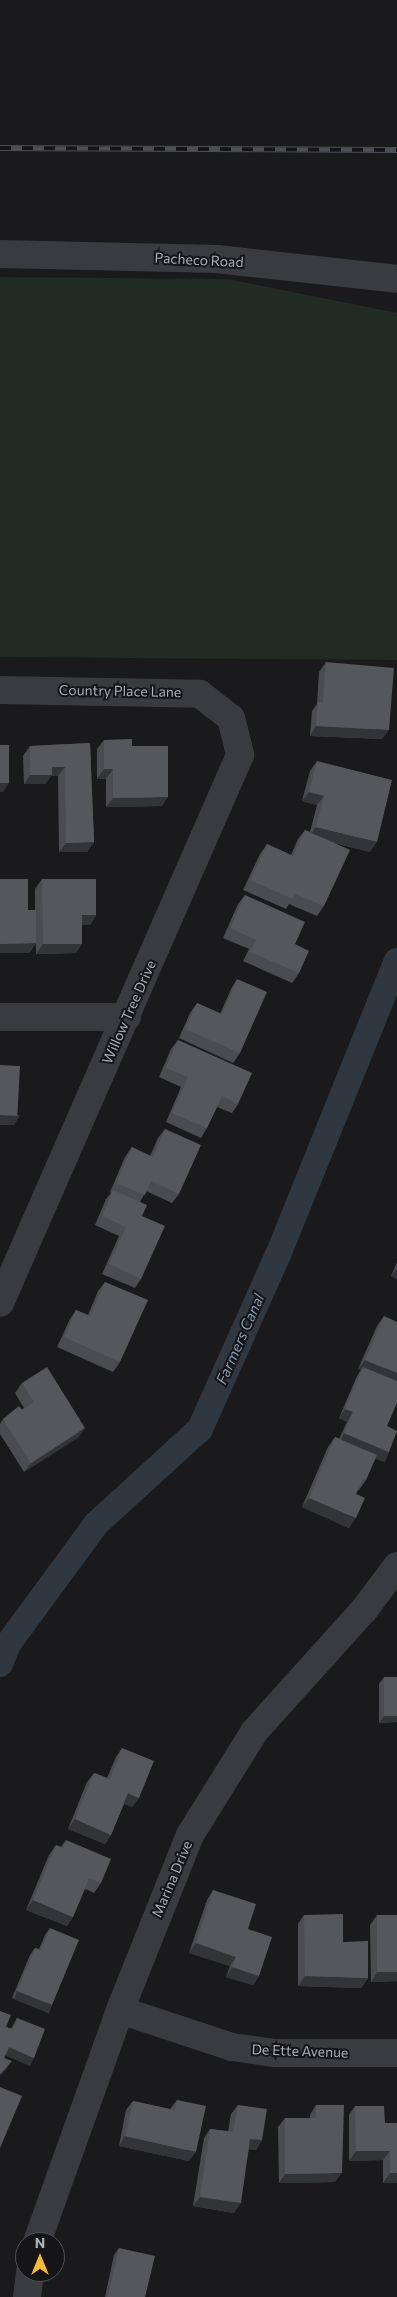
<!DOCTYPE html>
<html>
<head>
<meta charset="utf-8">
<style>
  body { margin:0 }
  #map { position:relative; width:397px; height:2297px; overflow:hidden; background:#1a1a1c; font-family:Commissioner,sans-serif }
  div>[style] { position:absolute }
  .green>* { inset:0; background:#212a23 }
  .canal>* { height:26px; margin:-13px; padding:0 13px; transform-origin:13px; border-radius:13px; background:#2f3840 }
  .minor>* { height:28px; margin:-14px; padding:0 14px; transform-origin:14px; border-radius:14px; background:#3a3b41 }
  .tertiary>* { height:28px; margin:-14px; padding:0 14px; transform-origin:14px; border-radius:14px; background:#3a3b41 }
  .rail>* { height:5.5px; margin-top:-2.75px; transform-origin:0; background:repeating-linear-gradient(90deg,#151417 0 11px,#4d4f56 0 22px); box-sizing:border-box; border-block:1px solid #4d4f56 }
  .wall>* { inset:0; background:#4b4c51 }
  .shaded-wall>* { inset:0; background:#333437; transform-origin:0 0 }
  .building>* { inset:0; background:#56575c; transform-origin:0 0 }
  span { translate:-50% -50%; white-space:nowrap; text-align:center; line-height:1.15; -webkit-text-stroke:4px #151417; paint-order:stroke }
  .street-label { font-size:14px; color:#acb0bb }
  .water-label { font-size:15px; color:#839db6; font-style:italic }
  .north { position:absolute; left:15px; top:2232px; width:50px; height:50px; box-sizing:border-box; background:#151417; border:1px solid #515259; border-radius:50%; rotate:0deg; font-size:14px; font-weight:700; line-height:20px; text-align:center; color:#acb0bb }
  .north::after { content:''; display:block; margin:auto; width:18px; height:22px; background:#f4bb3a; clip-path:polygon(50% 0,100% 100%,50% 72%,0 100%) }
</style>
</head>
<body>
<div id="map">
  <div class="green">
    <i style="clip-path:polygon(0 277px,228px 279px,397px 313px,397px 660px,0 657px)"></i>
  </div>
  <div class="canal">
    <i style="left:0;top:1664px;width:22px;rotate:-68deg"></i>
    <i style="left:8px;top:1644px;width:149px;rotate:-53.7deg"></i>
    <i style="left:96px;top:1524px;width:141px;rotate:-42.4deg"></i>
    <i style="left:200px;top:1429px;width:191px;rotate:-65.9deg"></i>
    <i style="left:278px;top:1255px;width:317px;rotate:-68deg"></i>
  </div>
  <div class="minor">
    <i style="left:0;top:690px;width:200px;rotate:1.1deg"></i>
    <i style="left:200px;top:694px;width:39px;rotate:38deg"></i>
    <i style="left:231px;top:718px;width:38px;rotate:76deg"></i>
    <i style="left:240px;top:755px;width:598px;rotate:113.65deg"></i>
    <i style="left:0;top:1017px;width:127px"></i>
    <i style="left:120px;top:2010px;width:118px;rotate:18.3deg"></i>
    <i style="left:232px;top:2047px;width:42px;rotate:8.1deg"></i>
    <i style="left:274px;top:2053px;width:123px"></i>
    <i style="left:37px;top:2242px;width:246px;rotate:-70.3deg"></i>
    <i style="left:120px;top:2010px;width:188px;rotate:-68.2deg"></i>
    <i style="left:190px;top:1835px;width:121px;rotate:-58.1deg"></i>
    <i style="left:254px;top:1732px;width:164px;rotate:-48deg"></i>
    <i style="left:364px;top:1610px;width:55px;rotate:-53.1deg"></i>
    <i style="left:27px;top:2297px;width:25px;rotate:-83deg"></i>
  </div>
  <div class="tertiary">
    <i style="left:0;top:254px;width:217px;rotate:1.3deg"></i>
    <i style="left:217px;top:259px;width:181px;rotate:6.3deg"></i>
  </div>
  <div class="rail">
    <i style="left:0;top:148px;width:397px;rotate:0.3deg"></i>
  </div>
  <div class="wall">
    <i style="clip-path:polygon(326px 662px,382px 739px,310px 736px,312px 711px,317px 704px,319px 672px)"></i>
    <i style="clip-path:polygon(104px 740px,132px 746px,162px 806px,106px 807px,106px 779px,97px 779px,97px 749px)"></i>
    <i style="clip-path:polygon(90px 743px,94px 842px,87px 852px,59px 852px,58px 776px,51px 776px,45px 784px,24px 784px,23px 756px,30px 746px)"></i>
    <i style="clip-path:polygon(317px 761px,370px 852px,334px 843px,324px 906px,317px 916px,289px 904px,286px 909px,243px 890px,260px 854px,267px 844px,291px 855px,298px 839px,305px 830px,310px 832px,317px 805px,302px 801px,310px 771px)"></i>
    <i style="clip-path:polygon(0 879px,28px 910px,35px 910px,35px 889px,42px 879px,96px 915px,90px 925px,82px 925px,76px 953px,36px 954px,36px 943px,29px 953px,0 953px)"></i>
    <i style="clip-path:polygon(245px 895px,295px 944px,299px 973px,292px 983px,243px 961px,249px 949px,223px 938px,238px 904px)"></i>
    <i style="clip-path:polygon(237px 979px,240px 1053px,233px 1063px,179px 1038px,190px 1013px,197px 1003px,220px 1014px,231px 989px)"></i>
    <i style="clip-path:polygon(178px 1040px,238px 1104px,232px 1113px,217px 1107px,207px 1128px,201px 1138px,166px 1122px,181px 1087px,159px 1077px,171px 1049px)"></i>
    <i style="clip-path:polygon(165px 1129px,179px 1194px,172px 1203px,146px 1191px,140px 1202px,142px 1216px,141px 1279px,135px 1288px,102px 1274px,119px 1236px,95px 1225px,106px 1199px,111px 1193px,110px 1192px,125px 1157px,132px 1147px,150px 1156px,158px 1138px)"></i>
    <i style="clip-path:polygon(397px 1262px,397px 1279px,391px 1276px)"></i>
    <i style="clip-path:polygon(105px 1282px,120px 1362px,113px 1372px,57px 1347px,70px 1319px,76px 1310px,88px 1315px,98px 1291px)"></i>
    <i style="clip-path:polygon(384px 1316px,387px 1426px,389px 1452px,382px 1461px,375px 1458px,366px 1480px,359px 1490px,358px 1489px,356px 1494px,349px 1528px,302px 1507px,328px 1447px,335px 1437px,339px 1439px,347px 1422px,339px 1418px,357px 1376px,361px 1370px,358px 1369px,377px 1326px)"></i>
    <i style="clip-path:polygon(22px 1383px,79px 1437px,24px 1472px,0 1434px,0 1424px,3px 1419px,24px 1408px,15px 1393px)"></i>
    <i style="clip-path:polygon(384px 1677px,397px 1722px,379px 1723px,379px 1684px)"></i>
    <i style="clip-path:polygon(122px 1748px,139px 1798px,132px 1807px,124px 1804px,111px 1835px,105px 1844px,68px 1829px,87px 1782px,94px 1773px,107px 1778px,116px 1757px)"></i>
    <i style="clip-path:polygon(66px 1840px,101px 1883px,94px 1893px,85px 1889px,73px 1917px,67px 1926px,26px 1910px,49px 1855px,56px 1845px,61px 1847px)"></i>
    <i style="clip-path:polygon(213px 1890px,248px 1929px,259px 1976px,253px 1985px,226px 1977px,230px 1966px,189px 1953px,207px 1900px)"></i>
    <i style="clip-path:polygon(304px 1915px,343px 1942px,368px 1978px,361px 1988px,298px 1986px,298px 1924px)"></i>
    <i style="clip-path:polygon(377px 1915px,397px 1981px,371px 1982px,370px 1925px)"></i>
    <i style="clip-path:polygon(50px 1928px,47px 2012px,12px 1998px,30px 1955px,35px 1948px,39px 1949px,45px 1935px)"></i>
    <i style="clip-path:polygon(17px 2018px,34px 2058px,29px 2065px,5px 2055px,4px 2058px,7px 2068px,0 2075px,6px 2027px,11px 2029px)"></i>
    <i style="clip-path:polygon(177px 2100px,189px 2161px,119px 2146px,126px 2110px,133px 2101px,170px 2109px)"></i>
    <i style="clip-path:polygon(238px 2105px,262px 2140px,256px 2150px,249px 2149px,234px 2213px,193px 2206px,204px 2138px,210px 2129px,228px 2131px,231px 2114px)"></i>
    <i style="clip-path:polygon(316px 2105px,335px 2182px,279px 2183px,278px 2127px,285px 2118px,310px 2118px,310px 2115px)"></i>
    <i style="clip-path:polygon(355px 2106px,385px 2123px,397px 2183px,383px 2183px,383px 2160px,349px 2161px,349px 2115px)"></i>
    <i style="clip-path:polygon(119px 2248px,145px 2297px,105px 2297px,114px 2255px)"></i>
  </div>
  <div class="shaded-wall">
    <i style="clip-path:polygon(316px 726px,389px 730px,382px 739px,310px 736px)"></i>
    <i style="clip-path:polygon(52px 767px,65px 767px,58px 776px,51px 776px,45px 784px,24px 784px,30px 775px)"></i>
    <i style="clip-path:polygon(104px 769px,113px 769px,106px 779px,97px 779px)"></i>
    <i style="clip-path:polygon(0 783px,9px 783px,3px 792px,0 792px)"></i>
    <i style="clip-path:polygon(309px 792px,324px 796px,317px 805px,302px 801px)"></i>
    <i style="clip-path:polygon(168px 797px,162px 806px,106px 807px,113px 798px)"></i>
    <i style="clip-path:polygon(316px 827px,377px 842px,370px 852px,309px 836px)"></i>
    <i style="clip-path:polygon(94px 842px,87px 852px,59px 852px,66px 843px)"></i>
    <i style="clip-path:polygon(82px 915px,96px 915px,90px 925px,75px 925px)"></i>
    <i style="clip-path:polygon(36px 943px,29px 953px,0 953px,0 944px)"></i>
    <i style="clip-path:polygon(43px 944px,82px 944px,76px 953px,36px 954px)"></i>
    <i style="clip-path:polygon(0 1115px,20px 1115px,14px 1125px,0 1125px)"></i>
    <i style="clip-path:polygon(397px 1268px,397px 1279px,391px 1276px)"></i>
    <i style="clip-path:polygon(365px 1360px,397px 1373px,397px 1385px,363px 1367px,361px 1370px,358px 1369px)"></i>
    <i style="clip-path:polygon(345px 1409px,353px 1412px,347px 1422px,339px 1418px)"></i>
    <i style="clip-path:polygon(85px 1428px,79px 1437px,24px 1472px,31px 1463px)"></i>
    <i style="left:344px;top:1433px;width:49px;height:11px;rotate:23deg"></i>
    <i style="clip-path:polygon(309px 1498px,356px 1518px,349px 1528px,302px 1507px)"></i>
    <i style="clip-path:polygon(397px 1715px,397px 1722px,379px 1723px,384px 1716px)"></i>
    <i style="clip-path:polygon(128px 1793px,139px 1798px,132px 1807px,122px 1803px)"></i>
    <i style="clip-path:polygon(75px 1819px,111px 1835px,105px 1844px,68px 1829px)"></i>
    <i style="clip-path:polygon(33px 1900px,73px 1917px,67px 1926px,26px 1910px)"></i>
    <i style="clip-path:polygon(196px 1943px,236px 1957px,230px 1966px,189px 1953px)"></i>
    <i style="clip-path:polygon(232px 1967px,259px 1976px,253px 1985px,226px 1977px)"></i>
    <i style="clip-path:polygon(377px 1972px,397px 1972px,397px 1981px,371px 1982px)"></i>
    <i style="clip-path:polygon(305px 1976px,368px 1978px,361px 1988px,298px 1986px)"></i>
    <i style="left:17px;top:1991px;width:38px;height:9px;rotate:22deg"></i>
    <i style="left:9px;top:2047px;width:27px;height:9px;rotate:24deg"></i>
    <i style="clip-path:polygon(12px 2061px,7px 2068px,0 2075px,0 2074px)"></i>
    <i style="clip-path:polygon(125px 2136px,196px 2152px,189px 2161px,119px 2146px)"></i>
    <i style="clip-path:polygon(250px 2139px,262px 2140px,256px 2150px,244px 2148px)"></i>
    <i style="clip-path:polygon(356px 2151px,390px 2151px,383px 2160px,349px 2161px)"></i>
    <i style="clip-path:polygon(342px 2173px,335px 2182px,279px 2183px,285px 2174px)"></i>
    <i style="clip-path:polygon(390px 2173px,397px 2173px,397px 2183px,383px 2183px)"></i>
    <i style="clip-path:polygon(200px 2197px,241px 2203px,234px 2213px,193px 2206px)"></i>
  </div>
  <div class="building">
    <i style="clip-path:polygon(326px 662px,394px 668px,389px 730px,316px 726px,318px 702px,323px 702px)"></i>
    <i style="clip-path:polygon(132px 739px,132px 746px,168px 746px,168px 797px,113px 798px,113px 769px,104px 769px,104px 740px)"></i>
    <i style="clip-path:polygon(90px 743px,94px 842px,66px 843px,65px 767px,52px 767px,52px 775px,30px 775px,30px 746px)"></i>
    <i style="left:9px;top:745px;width:38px;height:9px;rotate:90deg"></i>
    <i style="clip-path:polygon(317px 761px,392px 780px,377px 842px,316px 827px,324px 796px,309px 792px)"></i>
    <i style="clip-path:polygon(305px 830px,350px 850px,324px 906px,295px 894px,293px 899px,250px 880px,267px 844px,293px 856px)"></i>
    <i style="clip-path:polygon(0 879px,28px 879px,28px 910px,36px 910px,36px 943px,0 944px)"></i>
    <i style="clip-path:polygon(42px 879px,96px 879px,96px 915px,82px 915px,82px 944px,43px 944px)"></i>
    <i style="clip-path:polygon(245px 895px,305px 922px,295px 944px,309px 951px,299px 973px,250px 952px,256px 940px,230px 928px)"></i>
    <i style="clip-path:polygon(237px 979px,267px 992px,240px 1053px,185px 1029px,197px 1003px,222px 1014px)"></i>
    <i style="clip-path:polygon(178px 1040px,252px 1073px,238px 1104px,222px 1096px,207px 1128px,172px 1113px,188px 1077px,166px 1068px)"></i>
    <i style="left:0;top:1065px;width:20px;height:50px;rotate:3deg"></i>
    <i style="clip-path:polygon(165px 1129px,201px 1145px,179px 1194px,151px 1181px,145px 1195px,116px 1183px,132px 1147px,153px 1157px)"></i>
    <i style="clip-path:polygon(113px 1190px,147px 1205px,142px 1216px,165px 1226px,141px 1279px,109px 1264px,126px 1227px,102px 1216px)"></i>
    <i style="clip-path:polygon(105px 1282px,148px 1300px,120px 1362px,64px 1337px,76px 1310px,90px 1316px)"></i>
    <i style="clip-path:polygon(384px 1316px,397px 1322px,397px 1373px,365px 1360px)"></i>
    <i style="clip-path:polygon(47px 1367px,85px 1428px,31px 1463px,3px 1419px,19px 1406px,22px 1410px,34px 1402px,22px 1383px)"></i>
    <i style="clip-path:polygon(363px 1367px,397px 1381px,397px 1403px,387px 1426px,397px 1431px,389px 1452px,344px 1433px,353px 1412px,345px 1409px)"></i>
    <i style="clip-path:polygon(335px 1437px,377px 1455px,366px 1480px,363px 1479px,356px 1494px,365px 1498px,356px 1518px,309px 1498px)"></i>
    <i style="left:384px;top:1677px;width:13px;height:39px"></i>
    <i style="clip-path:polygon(122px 1748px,154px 1761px,139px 1798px,128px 1793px,111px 1835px,75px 1819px,94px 1773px,110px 1779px)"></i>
    <i style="clip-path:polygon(66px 1840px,111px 1859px,101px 1883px,89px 1878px,73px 1917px,33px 1900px,56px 1845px,63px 1848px)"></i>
    <i style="clip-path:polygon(213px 1890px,256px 1904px,248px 1929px,272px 1937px,259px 1976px,232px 1967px,236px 1957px,196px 1943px)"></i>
    <i style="clip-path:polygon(343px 1914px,343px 1942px,368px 1941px,368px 1978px,305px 1976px,304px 1915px)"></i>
    <i style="left:377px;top:1915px;width:20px;height:57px"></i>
    <i style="clip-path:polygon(50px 1928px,79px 1940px,52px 2005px,17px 1991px,35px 1948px,41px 1950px)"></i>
    <i style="clip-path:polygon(0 2011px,11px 2015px,6px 2027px,13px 2029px,17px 2018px,45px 2029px,34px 2058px,9px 2047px,4px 2058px,12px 2061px,0 2074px)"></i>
    <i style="clip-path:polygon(0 2087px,22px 2096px,0 2148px)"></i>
    <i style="clip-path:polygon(177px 2100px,206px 2106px,196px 2152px,125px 2136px,133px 2101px,174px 2110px)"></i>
    <i style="clip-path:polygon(238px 2105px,267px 2109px,262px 2140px,250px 2139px,241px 2203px,200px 2197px,210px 2129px,233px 2132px)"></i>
    <i style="clip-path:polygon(316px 2105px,344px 2105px,342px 2173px,285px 2174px,285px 2118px,316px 2118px)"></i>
    <i style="clip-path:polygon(355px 2106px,384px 2106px,385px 2123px,397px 2123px,397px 2173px,390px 2173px,390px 2151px,356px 2151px)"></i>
    <i style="clip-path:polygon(119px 2248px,155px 2256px,145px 2297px,108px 2297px)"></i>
  </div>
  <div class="street-label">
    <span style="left:199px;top:260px;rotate:3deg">Pacheco Road</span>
    <span style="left:120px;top:691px;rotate:1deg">Country Place Lane</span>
    <span style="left:129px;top:1012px;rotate:-66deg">Willow Tree Drive</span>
    <span style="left:172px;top:1879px;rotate:-67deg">Marina Drive</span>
    <span style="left:300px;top:2051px;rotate:2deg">De Ette Avenue</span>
  </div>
  <div class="water-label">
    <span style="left:240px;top:1339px;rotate:-66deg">Farmers Canal</span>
  </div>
  <div class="north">N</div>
</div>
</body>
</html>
